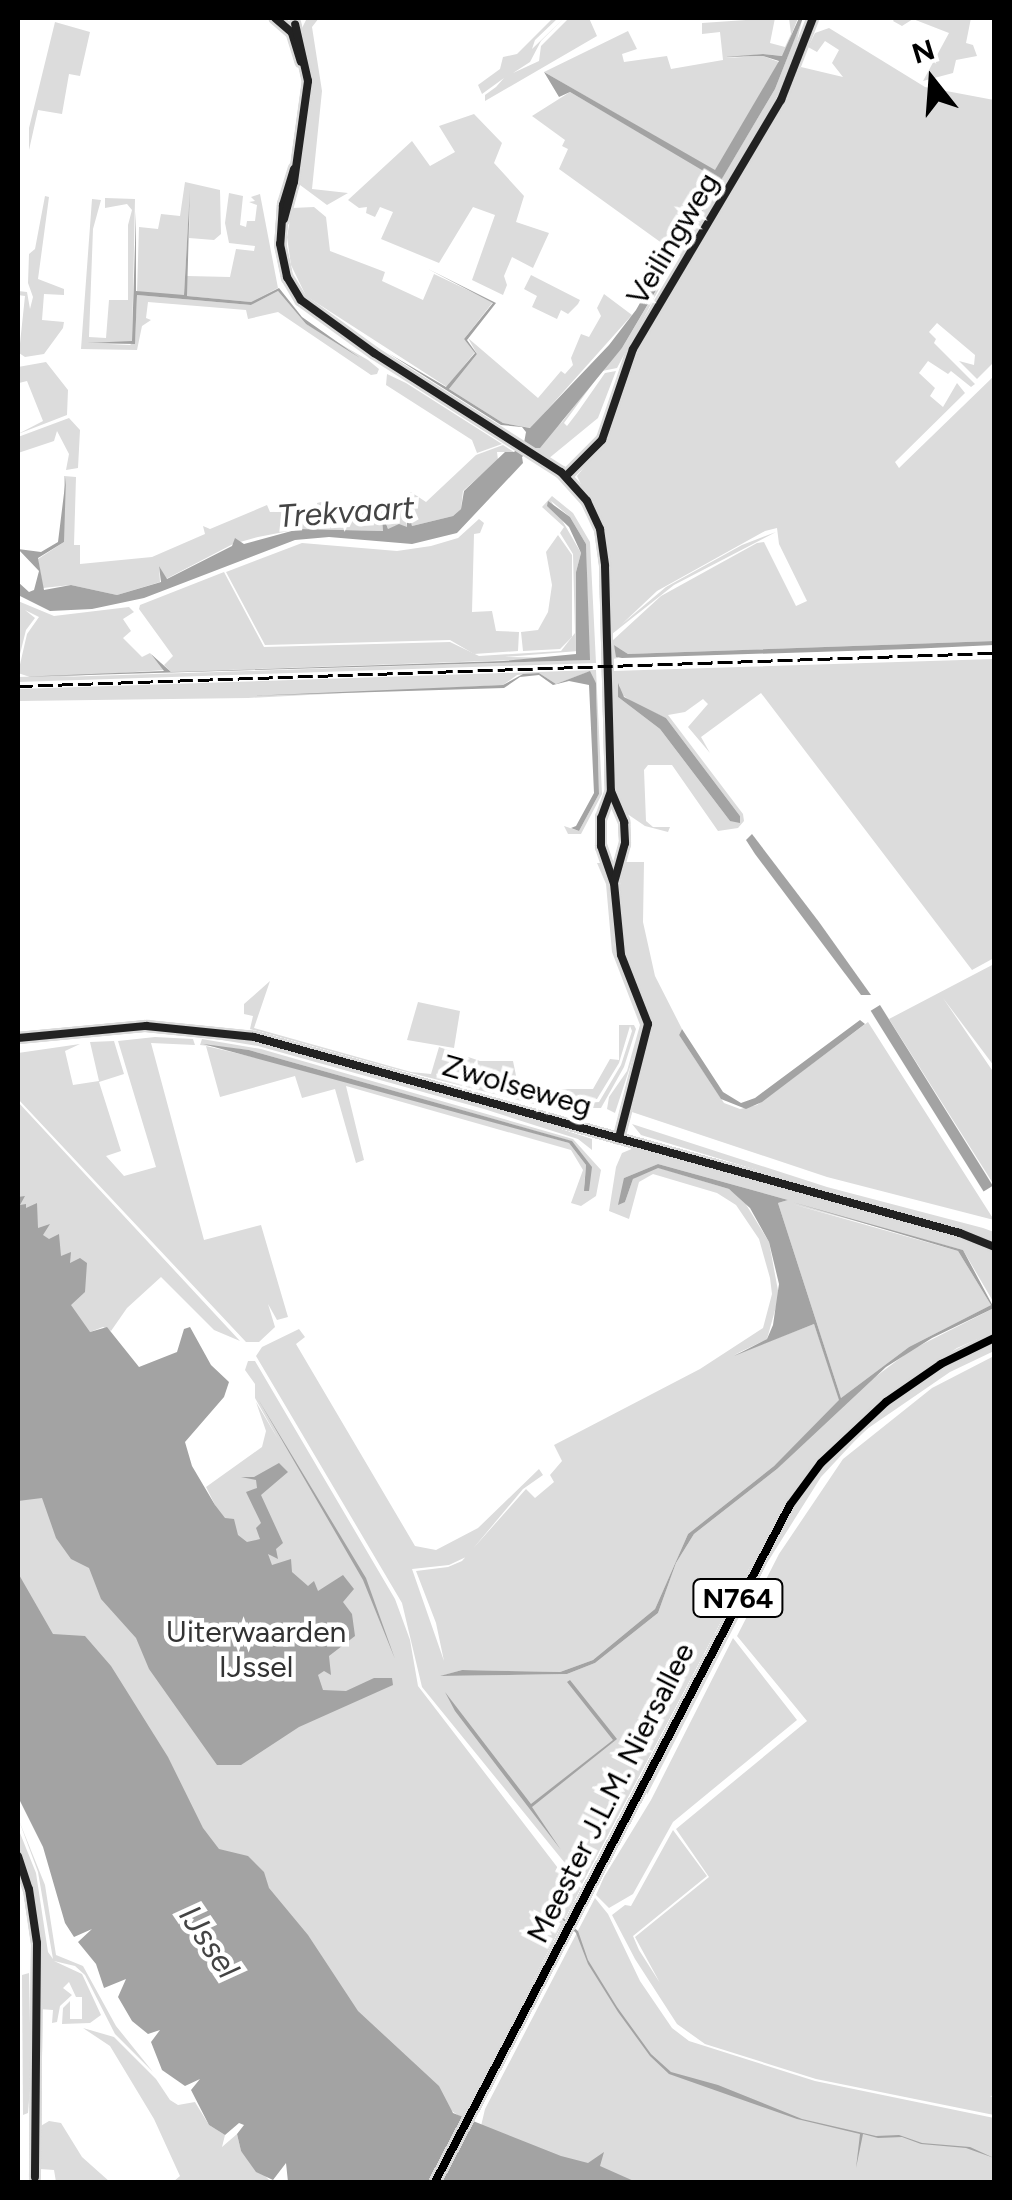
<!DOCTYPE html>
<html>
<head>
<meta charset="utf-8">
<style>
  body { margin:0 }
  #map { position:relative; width:1012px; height:2200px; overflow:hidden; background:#fff; font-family:Figtree,sans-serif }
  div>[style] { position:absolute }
  .green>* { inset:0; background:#dcdcdc }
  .water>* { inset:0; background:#a3a3a3; transform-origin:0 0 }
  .roads { filter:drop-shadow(2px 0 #dbdbdb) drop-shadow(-2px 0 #dbdbdb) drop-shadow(0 2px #dbdbdb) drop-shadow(0 -2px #dbdbdb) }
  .secondary>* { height:8px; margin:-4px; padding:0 4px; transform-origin:4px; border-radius:4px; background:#222 }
  .primary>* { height:8px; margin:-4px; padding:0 4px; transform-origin:4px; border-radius:4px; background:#000 }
  .rail>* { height:2.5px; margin-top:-1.25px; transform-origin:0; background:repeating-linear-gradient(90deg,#000 0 15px,transparent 0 20px) }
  span { translate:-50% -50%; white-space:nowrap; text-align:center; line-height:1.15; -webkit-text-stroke:9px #fff; paint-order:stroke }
  .shield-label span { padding:2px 8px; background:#fff; border:2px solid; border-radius:8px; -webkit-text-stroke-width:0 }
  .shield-label { font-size:28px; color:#000; font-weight:700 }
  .street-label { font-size:30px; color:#000 }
  .park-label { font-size:30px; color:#333 }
  .water-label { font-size:32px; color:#444; font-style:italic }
  .frame { position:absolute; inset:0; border:20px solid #000; pointer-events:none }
  .north { position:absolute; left:882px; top:30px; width:100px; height:100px; -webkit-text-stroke:8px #fff; paint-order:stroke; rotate:343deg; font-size:28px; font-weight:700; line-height:40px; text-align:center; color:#000 }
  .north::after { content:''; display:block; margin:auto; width:35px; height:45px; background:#000; clip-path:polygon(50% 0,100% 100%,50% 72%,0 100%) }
</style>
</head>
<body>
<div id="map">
  <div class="green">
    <i style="clip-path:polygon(307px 18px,319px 18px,312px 27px,322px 91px,312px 189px,348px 193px,327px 205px,296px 182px,309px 105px,308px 65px,300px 32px)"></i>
    <i style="clip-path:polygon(553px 18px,558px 18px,535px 40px,532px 49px,564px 18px,541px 41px,530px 62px,513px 73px,539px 61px,541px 46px,569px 18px,589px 18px,597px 36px,485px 101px,485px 95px,496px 87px,504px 78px,482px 94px,478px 85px,500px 69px,503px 57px,517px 54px)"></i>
    <i style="clip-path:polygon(775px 18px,770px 43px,785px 47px,791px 34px,789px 18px,798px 18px,783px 56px,763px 54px,725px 58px,763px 56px,779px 62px,715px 171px,544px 72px,628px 31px,637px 49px,622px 54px,624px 62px,667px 56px,671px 69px,723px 60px,720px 32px,702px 34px,702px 23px)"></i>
    <i style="clip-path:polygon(895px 18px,971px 18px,966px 43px,973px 45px,977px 56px,956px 60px,953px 73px,923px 81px,949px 33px,913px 19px,902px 26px,893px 21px)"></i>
    <i style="clip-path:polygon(802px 20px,793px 58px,778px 93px,681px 257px,677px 254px,775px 89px)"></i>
    <i style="clip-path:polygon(55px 22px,90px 32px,80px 76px,69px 74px,62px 114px,38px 110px,29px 150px,29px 128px)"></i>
    <i style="clip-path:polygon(829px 28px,925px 87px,994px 100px,994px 362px,977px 379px,959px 361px,974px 365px,975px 355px,937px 323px,929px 332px,936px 339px,934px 343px,975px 384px,971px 387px,951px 371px,948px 374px,928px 361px,919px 373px,935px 388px,930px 396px,943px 407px,957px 383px,965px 393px,895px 462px,899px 468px,994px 376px,994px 641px,628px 654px,614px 645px,618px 658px,612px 659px,612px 641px,661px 596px,757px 543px,764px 542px,796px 606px,807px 601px,779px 544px,777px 528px,765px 531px,657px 591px,622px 624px,666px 587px,742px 545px,776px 532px,674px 585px,612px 634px,604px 533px,577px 476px,606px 440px,635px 351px,768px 130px,801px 67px,843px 77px,832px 63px,839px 50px,825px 41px,817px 52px,808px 47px,815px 33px)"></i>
    <i style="clip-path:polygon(570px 92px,712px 175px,670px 249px,559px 169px,568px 149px,562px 146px,565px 140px,532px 116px)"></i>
    <i style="clip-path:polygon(474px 114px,502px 143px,494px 163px,524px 196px,516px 222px,549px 233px,533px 268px,512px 257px,504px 276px,507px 285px,503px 295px,472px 280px,495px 215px,473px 207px,439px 263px,381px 239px,393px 212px,380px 207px,375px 217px,366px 213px,367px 207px,359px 208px,348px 200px,412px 141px,430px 166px,455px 152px,439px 126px)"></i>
    <i style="clip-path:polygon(185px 182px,220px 190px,221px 234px,214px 240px,189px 238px,190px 188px,184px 296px,137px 292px,139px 227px,158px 229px,161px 214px,180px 216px)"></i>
    <i style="clip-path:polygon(229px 193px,243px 196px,240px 225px,246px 227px,247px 221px,255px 221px,257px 205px,249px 202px,255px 201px,251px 197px,260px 194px,278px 288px,251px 302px,186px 296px,187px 276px,230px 277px,236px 249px,254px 251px,255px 246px,229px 243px,225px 223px)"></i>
    <i style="clip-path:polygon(45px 196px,49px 197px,38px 279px,64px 289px,64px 295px,44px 294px,42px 320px,64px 322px,63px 328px,44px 354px,25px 357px,19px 353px,25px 296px,18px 295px,18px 291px,27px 292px,30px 309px,33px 297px,28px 283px,29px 254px,35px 249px)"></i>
    <i style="clip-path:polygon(105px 198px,135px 199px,132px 342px,87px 343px,130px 345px,135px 341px,137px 295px,251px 305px,278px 291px,306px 324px,368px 360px,379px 369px,377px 374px,371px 375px,278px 312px,248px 319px,246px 310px,148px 302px,146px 318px,151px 320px,142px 326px,137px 350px,81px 349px,92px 199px,101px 200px,93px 229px,89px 337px,106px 338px,109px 300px,128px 300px,128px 225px,132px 210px,127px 204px,105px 208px)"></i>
    <i style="clip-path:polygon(314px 207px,326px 217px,330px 251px,385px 272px,382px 281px,423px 300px,434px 274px,493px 302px,464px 339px,475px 352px,447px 387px,306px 296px,291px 265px,287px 237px,292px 208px)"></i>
    <i style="clip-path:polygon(675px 259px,617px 368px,602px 371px,564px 423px,567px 426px,577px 413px,605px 373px,616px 371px,598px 418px,548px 459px,531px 448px,562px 422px,599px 374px,622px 348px)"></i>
    <i style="clip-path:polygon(531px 275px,580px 300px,578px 304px,568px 314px,561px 310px,557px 319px,532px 307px,537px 296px,524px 289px)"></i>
    <i style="clip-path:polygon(604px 294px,632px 315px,531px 428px,503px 423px,449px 389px,477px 354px,468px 338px,538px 398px,561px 371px,565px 374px,573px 365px,571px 358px,581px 334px,589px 337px,601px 316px,597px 308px)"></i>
    <i style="clip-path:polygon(46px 362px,68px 390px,67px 415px,18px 434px,43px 421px,27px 381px,19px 383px,18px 367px)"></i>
    <i style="clip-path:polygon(387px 374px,406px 383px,502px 444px,477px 453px,472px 440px,386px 385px)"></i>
    <i style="clip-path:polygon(69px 418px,80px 430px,78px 468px,66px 470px,69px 454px,57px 431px,54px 441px,18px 453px,18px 437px)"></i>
    <i style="clip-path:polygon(503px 445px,514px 452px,497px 452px,498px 460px,463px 491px,461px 509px,453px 516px,412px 526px,405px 511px,407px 527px,388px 529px,383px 514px,384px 531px,299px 529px,258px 537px,233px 544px,166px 579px,159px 566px,160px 582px,117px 595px,71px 585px,43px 588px,38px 559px,64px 542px,64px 476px,76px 477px,74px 545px,80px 545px,80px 564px,152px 557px,205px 534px,203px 526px,210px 529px,267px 505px,270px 512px,318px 511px,317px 503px,326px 501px,331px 513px,398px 503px,411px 492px,426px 502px,476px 455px)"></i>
    <i style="clip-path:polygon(552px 496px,573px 513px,590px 542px,596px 663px,18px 682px,18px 677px,30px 677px,18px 673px,27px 634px,39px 617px,25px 610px,35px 618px,26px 630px,18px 662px,18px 601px,54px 616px,129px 607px,134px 612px,123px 619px,131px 631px,123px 638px,142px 657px,150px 653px,165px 670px,59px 677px,589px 660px,586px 544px,570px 517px,551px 501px,581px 553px,576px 572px,578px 651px,505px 657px,574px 658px,171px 672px,164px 665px,173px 656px,139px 609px,140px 605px,224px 572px,264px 647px,450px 642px,479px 656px,561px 651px,575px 633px,573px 554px,560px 533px,564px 527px,542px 507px)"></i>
    <i style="clip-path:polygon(479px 519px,484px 523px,480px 533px,474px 534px,472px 612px,492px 611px,496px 631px,519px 632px,518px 651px,474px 654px,450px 640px,265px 645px,226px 572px,302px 543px,397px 551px,431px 546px,458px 538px)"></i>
    <i style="clip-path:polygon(558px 535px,572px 555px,572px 637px,560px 649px,523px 651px,521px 632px,538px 630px,548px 612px,552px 585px,546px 552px)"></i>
    <i style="clip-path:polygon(evenodd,994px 659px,994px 958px,972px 970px,761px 693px,701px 737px,710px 753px,688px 727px,708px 704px,703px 699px,685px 712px,668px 715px,743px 814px,744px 821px,738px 828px,718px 831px,672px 765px,648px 765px,644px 770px,646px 821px,653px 827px,670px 827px,668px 832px,645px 826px,623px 811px,616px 795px,612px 671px,994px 659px,619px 684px,621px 694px,635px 704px,666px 718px,740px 816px,730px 821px,660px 729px,618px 697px,619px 684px)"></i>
    <i style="clip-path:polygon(596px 670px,602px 794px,581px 834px,568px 834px,564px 826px,579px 831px,599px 794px,596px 683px,588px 672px,556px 684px,539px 673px,517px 675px,503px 685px,248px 698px,18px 701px,18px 689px)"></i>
    <i style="clip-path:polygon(625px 862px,644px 862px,643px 922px,655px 976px,682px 1029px,679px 1035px,724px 1103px,740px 1109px,757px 1105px,868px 1022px,994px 1220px,827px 1177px,632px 1112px,652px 1027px,621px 943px,618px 895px)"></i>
    <i style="clip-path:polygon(597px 863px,602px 863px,610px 882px,614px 947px,644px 1024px,615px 1113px,607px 1109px,609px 1097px,627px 1071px,640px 1025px,612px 952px,606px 884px)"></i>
    <i style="clip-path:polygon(994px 964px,994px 1066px,943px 998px,994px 1073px,994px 1185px,889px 1019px)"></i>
    <i style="clip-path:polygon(270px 981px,254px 1028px,411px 1072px,431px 1074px,439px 1047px,480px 1061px,513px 1061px,520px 1095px,466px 1082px,560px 1105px,599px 1102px,621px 1065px,632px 1031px,630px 1026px,619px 1063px,597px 1099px,559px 1102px,528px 1096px,527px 1089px,593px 1089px,610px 1059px,619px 1060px,619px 1025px,634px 1025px,636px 1029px,624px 1067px,601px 1108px,550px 1108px,395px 1069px,250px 1029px,253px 1016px,244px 1014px,244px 1004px)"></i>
    <i style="clip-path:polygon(418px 1002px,460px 1011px,454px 1048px,407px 1040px)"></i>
    <i style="clip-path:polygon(208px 1035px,262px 1043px,472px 1100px,592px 1139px,592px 1150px,578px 1139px,484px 1109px,258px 1046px,204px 1037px)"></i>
    <i style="clip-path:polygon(155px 1037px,193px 1039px,195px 1045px,151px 1043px,204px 1240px,261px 1225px,288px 1317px,277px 1320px,268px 1304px,275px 1327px,259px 1342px,246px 1342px,18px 1099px,18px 1053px,80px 1044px,65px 1051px,73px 1085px,99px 1081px,90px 1042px,114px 1041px,124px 1074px,99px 1082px,121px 1151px,106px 1156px,124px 1176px,156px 1167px,118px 1041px)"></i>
    <i style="clip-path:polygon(202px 1039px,261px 1049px,573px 1139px,601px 1170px,596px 1196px,581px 1206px,571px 1203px,583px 1170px,571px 1150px,346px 1086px,364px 1160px,356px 1163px,335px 1089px,302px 1098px,295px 1076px,220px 1097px,206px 1046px,320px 1073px,569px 1143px,586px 1165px,584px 1188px,590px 1165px,571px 1141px,249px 1050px,200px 1045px)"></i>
    <i style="clip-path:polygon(18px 1102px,240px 1341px,214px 1330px,161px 1277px,127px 1308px,111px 1331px,103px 1327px,90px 1332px,216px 1507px,206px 1487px,262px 1447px,266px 1431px,256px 1402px,278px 1439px,255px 1398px,255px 1384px,245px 1370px,248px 1361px,255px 1361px,395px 1599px,410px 1640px,418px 1686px,561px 1872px,581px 1888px,462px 2118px,387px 2067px,46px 1636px,18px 1579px)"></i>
    <i style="clip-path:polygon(632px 1124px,827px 1187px,983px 1228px,994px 1232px,994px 1242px,641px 1135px)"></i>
    <i style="clip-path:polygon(634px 1148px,933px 1229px,987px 1249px,994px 1253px,994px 1303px,963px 1250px,792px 1204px,958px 1251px,991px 1305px,909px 1347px,841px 1398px,778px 1203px,788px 1200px,658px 1164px,624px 1178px,625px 1202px,633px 1179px,656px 1167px,729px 1189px,744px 1201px,769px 1242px,779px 1296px,767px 1339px,734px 1355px,814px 1324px,840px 1400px,774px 1466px,688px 1534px,655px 1609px,593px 1660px,560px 1672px,462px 1670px,441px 1676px,567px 1674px,595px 1663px,658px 1613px,676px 1563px,694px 1534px,777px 1469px,858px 1390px,911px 1350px,994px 1308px,994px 1332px,957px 1348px,897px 1388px,841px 1437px,806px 1476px,749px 1569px,582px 1884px,422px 1687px,402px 1603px,256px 1356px,262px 1347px,299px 1329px,305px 1337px,296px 1344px,415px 1546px,436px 1550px,478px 1528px,539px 1469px,543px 1475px,523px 1489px,466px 1557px,449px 1565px,412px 1569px,444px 1661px,436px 1623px,416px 1571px,448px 1567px,462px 1561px,526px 1489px,535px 1498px,554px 1482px,550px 1475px,562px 1461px,554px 1445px,700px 1369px,763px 1328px,772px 1294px,770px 1278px,759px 1239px,736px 1205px,717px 1193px,653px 1174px,639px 1182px,629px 1219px,609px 1211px,616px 1167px,622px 1153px)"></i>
    <i style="clip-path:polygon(994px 1343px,994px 1351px,950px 1372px,864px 1431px,821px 1477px,767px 1563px,647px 1795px,646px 1781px,779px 1533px,829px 1458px,912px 1387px)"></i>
    <i style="clip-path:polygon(994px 1356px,994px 2094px,990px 2097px,994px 2096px,994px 2115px,816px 2079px,705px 2044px,677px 2024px,635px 1959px,612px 1915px,625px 1905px,631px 1906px,673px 1830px,707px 1876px,633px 1936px,639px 1950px,660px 1983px,635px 1937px,709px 1877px,676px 1829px,807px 1721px,737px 1636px,779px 1554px,843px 1459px,932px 1388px)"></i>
    <i style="clip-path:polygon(733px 1638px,797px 1720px,673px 1822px,633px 1894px,609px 1908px,596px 1895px,604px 1877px,651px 1800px)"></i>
    <i style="clip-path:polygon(18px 1818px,45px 1885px,56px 1955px,83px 1966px,116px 2026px,153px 2072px,115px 2034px,85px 1975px,75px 1966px,54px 1961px,82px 1974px,101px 2015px,90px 2023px,62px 2024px,63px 2008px,70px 2001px,70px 2019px,82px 2019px,82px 1997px,76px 1997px,69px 1982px,63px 1988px,72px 1995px,60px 2006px,57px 2022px,52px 2023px,53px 2010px,39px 2009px,40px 1933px,33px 1892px,18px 1846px,18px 1828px,36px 1873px,48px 1952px,53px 1959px,38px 1872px)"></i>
    <i style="clip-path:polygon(595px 1898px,608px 1914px,640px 1981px,672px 2028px,689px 2041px,815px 2081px,994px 2118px,994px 2182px,600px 2182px,481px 2126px,485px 2109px)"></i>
    <i style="clip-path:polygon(29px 1973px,31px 2075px,28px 2113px,23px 2115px,22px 1975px)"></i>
    <i style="clip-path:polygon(83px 2028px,114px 2037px,156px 2079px,170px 2100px,178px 2105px,195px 2102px,209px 2125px,225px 2135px,222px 2147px,237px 2134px,241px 2151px,271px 2182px,173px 2182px,180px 2176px,154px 2119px,110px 2046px)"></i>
    <i style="clip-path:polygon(49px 2121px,61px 2123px,82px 2157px,110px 2182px,56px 2182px,54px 2170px,40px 2169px,39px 2127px)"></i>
  </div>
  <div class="water">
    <i style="clip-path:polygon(799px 18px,803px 18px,775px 89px,622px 348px,540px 448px,532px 448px,522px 457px,523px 463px,457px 533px,412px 544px,329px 537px,295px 540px,144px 598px,92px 609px,50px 611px,18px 595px,18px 582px,29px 592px,34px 590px,39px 571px,18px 549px,41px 552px,58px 542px,66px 477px,64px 542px,38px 558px,44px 590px,71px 585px,117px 595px,161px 582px,159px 566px,167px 579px,232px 546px,235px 538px,244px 544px,299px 529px,383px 531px,382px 513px,388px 529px,399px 524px,407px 527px,407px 509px,412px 526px,453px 516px,461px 509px,464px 491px,505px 452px,514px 452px,524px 443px,526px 432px,522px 427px,501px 425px,388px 353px,446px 387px,475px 353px,464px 339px,493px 303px,428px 269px,496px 303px,467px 340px,477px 354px,449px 389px,503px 423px,530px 428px,609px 345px,636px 310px,712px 176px,570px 92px,559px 97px,544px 72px,715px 170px,779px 61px,763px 56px,725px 57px,763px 54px,782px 56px)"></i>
    <i style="clip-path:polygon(190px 188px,187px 296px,251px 302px,279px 288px,302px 317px,360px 358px,306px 324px,278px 291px,251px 305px,137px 295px,135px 344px,87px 343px,132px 341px,136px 211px,136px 291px,184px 295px)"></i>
    <i style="clip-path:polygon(548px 501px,570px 517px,586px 544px,590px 660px,18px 677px,164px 671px,151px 654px,171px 672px,504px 661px,576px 654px,576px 572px,581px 553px,569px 527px,547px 506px)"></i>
    <i style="clip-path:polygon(994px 641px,994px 645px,910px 649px,622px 658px,616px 657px,614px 645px,628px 654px)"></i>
    <i style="clip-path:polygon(590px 671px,596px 683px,599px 794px,579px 831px,571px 828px,576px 826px,594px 793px,589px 685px,569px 681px,553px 685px,539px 675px,520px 677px,504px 688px,248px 696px,503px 685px,523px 674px,539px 673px,556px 684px)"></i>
    <i style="clip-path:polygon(618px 683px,624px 697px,666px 718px,740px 816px,740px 823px,730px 821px,660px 729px,618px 697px)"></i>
    <i style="clip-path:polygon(752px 834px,819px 922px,871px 995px,861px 995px,755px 854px,746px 840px)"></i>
    <i style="left:880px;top:1005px;width:213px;height:11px;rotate:58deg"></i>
    <i style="clip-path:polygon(860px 1020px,865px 1024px,762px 1102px,746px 1109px,721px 1099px,679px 1035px,682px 1029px,723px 1092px,741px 1103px,755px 1098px)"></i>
    <i style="clip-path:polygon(203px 1044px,249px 1050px,572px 1141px,592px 1167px,589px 1191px,584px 1191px,586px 1165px,569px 1143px)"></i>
    <i style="clip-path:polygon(658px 1164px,788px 1200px,778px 1203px,841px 1398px,909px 1347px,991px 1305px,958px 1251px,792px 1202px,963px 1250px,994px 1308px,932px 1338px,886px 1367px,777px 1469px,694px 1534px,676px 1563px,658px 1613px,595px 1663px,567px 1674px,440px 1676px,462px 1670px,560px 1672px,593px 1660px,655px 1609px,688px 1534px,774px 1466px,839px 1400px,814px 1324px,734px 1356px,767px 1339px,773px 1325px,779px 1284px,769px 1242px,750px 1208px,729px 1189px,658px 1168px,633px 1179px,625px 1202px,618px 1205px,624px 1178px)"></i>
    <i style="clip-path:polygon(25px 1196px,20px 1205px,26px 1204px,26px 1208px,37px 1203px,38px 1228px,50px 1224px,43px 1235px,49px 1239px,59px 1234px,61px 1256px,71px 1252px,70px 1263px,80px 1258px,87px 1263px,85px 1292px,71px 1305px,90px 1332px,107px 1327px,139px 1367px,177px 1352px,184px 1329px,190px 1327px,211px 1365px,229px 1382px,224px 1397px,185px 1442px,192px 1466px,215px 1505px,225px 1518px,234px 1519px,238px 1535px,247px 1542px,260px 1539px,256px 1528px,261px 1523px,246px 1492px,257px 1488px,256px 1480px,241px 1477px,254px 1477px,279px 1463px,288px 1472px,261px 1495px,283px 1543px,276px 1549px,278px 1559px,268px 1554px,272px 1565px,291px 1559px,292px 1572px,308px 1586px,314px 1581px,318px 1591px,343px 1575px,354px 1589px,343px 1602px,352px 1614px,355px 1636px,329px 1656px,331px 1675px,324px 1671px,318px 1675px,323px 1690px,346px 1691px,374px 1678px,392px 1678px,393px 1685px,299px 1727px,241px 1765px,217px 1765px,149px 1669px,136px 1638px,101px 1599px,89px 1568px,71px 1559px,56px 1538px,42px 1498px,18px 1501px,18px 1197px)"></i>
    <i style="clip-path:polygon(258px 1399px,366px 1578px,395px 1659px,363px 1580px)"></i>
    <i style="clip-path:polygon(18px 1573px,53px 1634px,85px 1636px,111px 1666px,168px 1757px,203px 1828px,219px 1849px,248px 1856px,264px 1872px,269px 1888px,308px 1935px,358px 2011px,439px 2086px,453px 2113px,561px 2156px,588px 2163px,604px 2152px,600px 2166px,636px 2182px,288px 2182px,286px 2163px,273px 2180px,256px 2172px,241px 2151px,237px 2134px,244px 2125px,239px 2123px,225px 2135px,209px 2125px,191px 2090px,200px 2079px,185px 2086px,162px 2070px,151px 2042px,160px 2030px,148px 2034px,132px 2021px,118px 1997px,126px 1979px,104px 1988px,96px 1964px,78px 1942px,92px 1929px,74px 1937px,65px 1923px,43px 1847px,18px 1797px)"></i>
    <i style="clip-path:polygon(570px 1680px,617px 1739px,532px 1807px,561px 1850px,455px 1711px,445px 1692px,531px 1804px,613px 1740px,567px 1682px)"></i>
    <i style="clip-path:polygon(547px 1904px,578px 1931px,588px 1960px,617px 2007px,651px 2054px,671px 2072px,718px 2085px,802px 2119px,876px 2136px,899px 2135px,922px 2143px,970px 2147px,994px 2158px,966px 2148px,921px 2144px,902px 2137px,878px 2138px,863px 2134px,856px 2168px,860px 2134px,797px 2119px,669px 2074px,650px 2056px,618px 2012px,588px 1964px,576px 1933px)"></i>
  </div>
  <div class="roads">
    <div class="secondary">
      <i style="left:275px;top:18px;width:23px;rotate:41deg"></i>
      <i style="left:292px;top:33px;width:30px;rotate:73deg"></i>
      <i style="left:294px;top:169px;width:38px;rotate:107deg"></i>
      <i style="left:283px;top:205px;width:39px;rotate:94deg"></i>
      <i style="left:280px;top:244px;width:34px;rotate:78deg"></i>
      <i style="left:287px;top:277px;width:27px;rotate:59deg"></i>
      <i style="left:301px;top:300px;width:90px;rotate:36deg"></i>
      <i style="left:374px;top:353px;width:222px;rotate:32.5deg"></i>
      <i style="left:561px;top:472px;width:39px;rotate:48deg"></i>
      <i style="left:587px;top:501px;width:31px;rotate:65deg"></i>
      <i style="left:600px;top:529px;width:37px;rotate:82deg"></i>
      <i style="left:605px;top:566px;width:225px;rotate:88.5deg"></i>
      <i style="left:611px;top:791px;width:29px;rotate:110deg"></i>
      <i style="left:601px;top:818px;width:28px;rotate:90deg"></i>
      <i style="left:601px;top:846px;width:39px;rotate:71deg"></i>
      <i style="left:614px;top:883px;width:72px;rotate:84.4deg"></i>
      <i style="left:621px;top:955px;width:74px;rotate:68.6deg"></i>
      <i style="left:648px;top:1024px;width:118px;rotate:104.3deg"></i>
      <i style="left:284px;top:219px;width:38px;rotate:-75deg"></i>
      <i style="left:294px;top:182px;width:102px;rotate:-82.1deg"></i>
      <i style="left:308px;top:81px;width:58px;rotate:-102.8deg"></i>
      <i style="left:566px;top:476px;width:51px;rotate:-45deg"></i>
      <i style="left:602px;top:440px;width:96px;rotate:-71.2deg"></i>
      <i style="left:633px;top:349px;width:290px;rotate:-59.3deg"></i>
      <i style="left:781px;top:100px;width:88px;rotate:-68.7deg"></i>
      <i style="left:611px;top:791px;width:34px;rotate:67deg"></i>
      <i style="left:624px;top:822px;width:21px;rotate:87deg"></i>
      <i style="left:625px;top:843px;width:41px;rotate:105.4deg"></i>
      <i style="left:18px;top:1038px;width:129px;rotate:-5.4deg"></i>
      <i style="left:146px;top:1026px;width:109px;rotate:5.8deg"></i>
      <i style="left:254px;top:1037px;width:733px;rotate:15.52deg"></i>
      <i style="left:960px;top:1233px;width:37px;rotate:22deg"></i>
      <i style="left:18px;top:1856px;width:35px;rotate:72deg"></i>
      <i style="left:29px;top:1889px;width:55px;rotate:81.6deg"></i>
      <i style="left:37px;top:1943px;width:234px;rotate:90.5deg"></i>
    </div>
    <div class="primary">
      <i style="left:435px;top:2182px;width:764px;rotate:-62.33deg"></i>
      <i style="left:790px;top:1505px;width:52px;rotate:-53.6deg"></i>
      <i style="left:821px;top:1463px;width:89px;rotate:-43.2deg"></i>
      <i style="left:886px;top:1402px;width:67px;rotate:-34.6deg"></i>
      <i style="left:941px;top:1364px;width:59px;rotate:-26.1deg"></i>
    </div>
  </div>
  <div class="rail">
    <i style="left:18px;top:686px;width:977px;rotate:-1.94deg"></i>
  </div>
  <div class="shield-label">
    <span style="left:738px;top:1598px">N764</span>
  </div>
  <div class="street-label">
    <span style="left:673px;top:239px;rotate:-59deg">Veilingweg</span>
    <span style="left:517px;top:1086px;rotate:16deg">Zwolseweg</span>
    <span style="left:611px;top:1793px;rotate:-63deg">Meester J.L.M. Niersallee</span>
  </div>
  <div class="park-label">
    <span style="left:256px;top:1649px">Uiterwaarden<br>IJssel</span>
  </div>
  <div class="water-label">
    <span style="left:346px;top:512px;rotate:-4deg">Trekvaart</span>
    <span style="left:209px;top:1942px;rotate:56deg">IJssel</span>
  </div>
  <div class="frame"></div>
  <div class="north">N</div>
</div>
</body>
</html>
